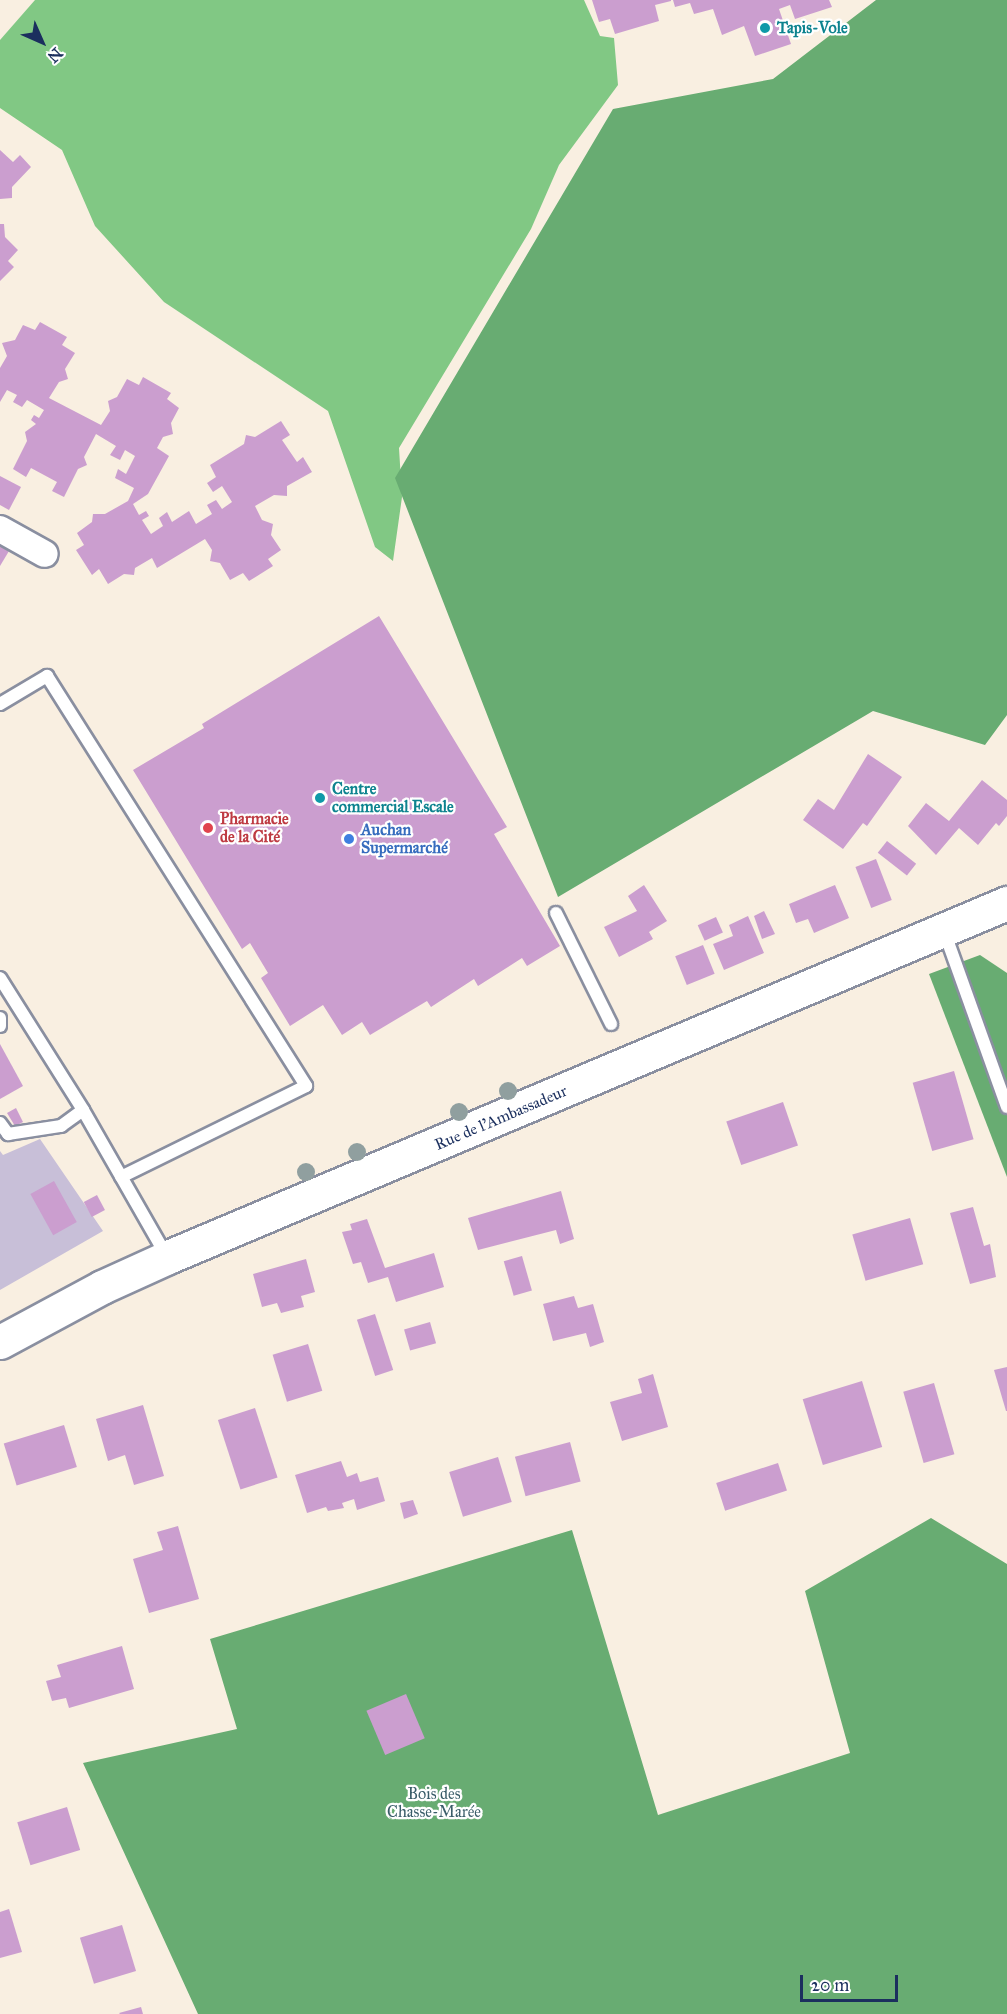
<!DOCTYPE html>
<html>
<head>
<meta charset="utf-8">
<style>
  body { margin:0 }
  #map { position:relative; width:1007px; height:2014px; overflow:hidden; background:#f9efe1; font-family:"IM FELL Great Primer",serif }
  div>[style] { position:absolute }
  .industrial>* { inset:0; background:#c8bfd8 }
  .green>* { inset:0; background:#81c884 }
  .forest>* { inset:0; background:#68ac72 }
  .building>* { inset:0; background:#cb9ecf; transform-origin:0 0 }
  .roads { filter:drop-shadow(2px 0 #8a8fa0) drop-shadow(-2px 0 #8a8fa0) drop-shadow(0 2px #8a8fa0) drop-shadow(0 -2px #8a8fa0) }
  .service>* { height:12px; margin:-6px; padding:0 6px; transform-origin:6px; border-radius:6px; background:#fff }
  .minor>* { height:26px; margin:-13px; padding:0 13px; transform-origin:13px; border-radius:13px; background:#fff }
  .secondary>* { height:33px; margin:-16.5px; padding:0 16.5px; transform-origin:16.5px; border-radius:16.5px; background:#fff }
  .trees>* { width:18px; height:18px; margin:-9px; border-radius:50%; background:#909f9f }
  .dots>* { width:16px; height:16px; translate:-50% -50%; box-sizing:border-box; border:3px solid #fff; border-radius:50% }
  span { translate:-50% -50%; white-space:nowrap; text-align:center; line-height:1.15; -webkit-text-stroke:4.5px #fff; paint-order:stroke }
  .culture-label { font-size:16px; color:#0d838f; font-weight:700 }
  .left { translate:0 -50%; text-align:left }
  .health-label { font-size:16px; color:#be3a42; font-weight:700 }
  .shop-label { font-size:16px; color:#366cbe; font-weight:700 }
  .street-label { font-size:16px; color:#1b2f5e }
  .park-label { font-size:16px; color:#3a5d69 }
  .north { position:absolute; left:12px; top:12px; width:60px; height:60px; -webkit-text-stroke:4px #fff; paint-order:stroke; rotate:135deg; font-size:16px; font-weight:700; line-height:24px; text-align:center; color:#1b2f5e }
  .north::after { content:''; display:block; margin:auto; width:21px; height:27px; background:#1b2f5e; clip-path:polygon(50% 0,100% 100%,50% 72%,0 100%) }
  .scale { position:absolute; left:800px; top:1975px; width:98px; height:27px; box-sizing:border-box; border:3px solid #1b2f5e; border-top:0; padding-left:8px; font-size:18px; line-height:21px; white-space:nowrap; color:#1b2f5e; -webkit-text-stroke:4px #fff; paint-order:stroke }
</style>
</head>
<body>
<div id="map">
  <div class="industrial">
    <i style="clip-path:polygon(40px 1139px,103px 1231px,0 1290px,0 1151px,3px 1155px)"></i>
  </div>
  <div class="green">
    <i style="clip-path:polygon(35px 0,584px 0,600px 36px,614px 38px,618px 85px,559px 165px,531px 229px,399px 448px,402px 497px,393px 561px,375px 547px,328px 411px,164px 302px,95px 226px,62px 150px,0 108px,0 40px)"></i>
  </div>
  <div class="forest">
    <i style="clip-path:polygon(876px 0,1007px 0,1007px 715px,985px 745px,873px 711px,558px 897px,395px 478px,613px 109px,773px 79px)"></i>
    <i style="clip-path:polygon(980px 955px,1007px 973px,1007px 1177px,929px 974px)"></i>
    <i style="clip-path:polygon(931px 1518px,1007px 1564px,1007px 2014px,198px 2014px,83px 1763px,237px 1729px,210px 1639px,572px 1530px,658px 1815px,850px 1753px,805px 1591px)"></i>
  </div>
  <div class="building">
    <i style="clip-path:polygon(592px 0,671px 0,671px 1px,655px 5px,659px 21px,615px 34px,610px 19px,599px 22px)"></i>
    <i style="clip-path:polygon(673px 0,829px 0,832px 7px,795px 19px,790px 5px,779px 9px,791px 44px,755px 56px,744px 26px,722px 35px,713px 9px,694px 14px,690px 3px,675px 7px)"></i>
    <i style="clip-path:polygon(0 150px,13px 162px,20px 155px,31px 167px,12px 187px,12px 198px,0 199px)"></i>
    <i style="clip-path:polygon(0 224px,4px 224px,5px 237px,18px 250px,8px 261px,14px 267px,0 281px)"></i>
    <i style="clip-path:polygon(40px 322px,67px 337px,62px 345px,75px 353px,65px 369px,68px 379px,59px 382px,49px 398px,101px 425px,110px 411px,108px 401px,117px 397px,127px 379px,139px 385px,143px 377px,171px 393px,167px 399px,179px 408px,171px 423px,173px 434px,163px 437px,157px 448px,169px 456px,148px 494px,133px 504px,139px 515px,146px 511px,149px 516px,142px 520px,151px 534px,163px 526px,159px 518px,167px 512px,172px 522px,189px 511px,196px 524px,212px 514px,207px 505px,216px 500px,222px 509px,232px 502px,222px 486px,213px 492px,207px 483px,216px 477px,210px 465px,244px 444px,246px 435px,255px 437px,281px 421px,290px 435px,282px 440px,297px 462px,303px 457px,312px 472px,287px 486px,287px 496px,274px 495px,255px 506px,262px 520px,273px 524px,271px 535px,281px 550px,268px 559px,273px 566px,249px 581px,243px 573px,230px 580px,220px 563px,210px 561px,212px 550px,205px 539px,157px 568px,152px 558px,135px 568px,134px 575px,124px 574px,108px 584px,99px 569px,92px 575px,76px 550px,84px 545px,77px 533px,92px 522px,93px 514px,105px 514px,128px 501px,134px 488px,115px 478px,118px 469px,126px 474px,135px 456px,125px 450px,120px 460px,110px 455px,116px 446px,96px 434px,84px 457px,87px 465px,78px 469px,64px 497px,52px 491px,57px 482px,31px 468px,26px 477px,13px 469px,27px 441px,25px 432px,36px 424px,31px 420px,34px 415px,39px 418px,44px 410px,27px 400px,22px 407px,13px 402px,17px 395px,7px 390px,0 402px,0 368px,7px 356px,2px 343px,15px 340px,23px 325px,35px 330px)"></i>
    <i style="clip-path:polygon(0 476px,21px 487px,9px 510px,0 505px)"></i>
    <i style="clip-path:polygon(0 546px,9px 551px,0 566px)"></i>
    <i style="clip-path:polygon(379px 616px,507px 827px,494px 834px,560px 946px,527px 966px,522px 958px,478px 986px,474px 979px,431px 1007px,427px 1001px,370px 1035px,362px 1022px,342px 1035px,323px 1005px,290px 1026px,261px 978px,268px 973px,250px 943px,242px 949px,133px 770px,204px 728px,202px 724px)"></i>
    <i style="clip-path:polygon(868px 754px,902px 777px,867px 826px,863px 823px,843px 849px,803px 820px,818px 799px,834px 810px)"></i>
    <i style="clip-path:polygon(982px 780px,1007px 800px,1007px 816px,999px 826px,996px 823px,978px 845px,959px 828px,936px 855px,908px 826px,926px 803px,949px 821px)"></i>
    <i style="left:887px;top:841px;width:37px;height:15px;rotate:38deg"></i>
    <i style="left:876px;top:859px;width:44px;height:22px;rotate:69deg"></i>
    <i style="clip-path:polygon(644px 885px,667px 921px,649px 932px,653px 939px,619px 957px,604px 927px,637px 911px,628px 896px)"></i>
    <i style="clip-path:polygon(835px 885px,849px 918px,814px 933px,808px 919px,796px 923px,789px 904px)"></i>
    <i style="clip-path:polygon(764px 911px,775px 934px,762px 939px,754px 916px)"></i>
    <i style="clip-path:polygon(748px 916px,764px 953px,724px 970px,713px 944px,733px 936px,729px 925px)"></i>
    <i style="left:716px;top:917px;width:17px;height:20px;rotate:66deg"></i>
    <i style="left:703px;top:945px;width:31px;height:30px;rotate:68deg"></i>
    <i style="clip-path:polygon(0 1044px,23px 1086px,0 1099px)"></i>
    <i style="left:954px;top:1071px;width:71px;height:43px;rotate:74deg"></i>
    <i style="left:783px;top:1102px;width:46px;height:60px;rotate:71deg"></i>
    <i style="clip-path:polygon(16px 1108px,23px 1122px,15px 1126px,7px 1113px)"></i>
    <i style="left:54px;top:1181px;width:47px;height:27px;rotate:61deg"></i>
    <i style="clip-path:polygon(561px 1191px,574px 1239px,560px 1244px,556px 1230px,478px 1250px,468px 1218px)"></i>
    <i style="left:97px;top:1195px;width:17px;height:15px;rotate:62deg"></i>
    <i style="clip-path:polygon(973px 1207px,984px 1246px,990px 1244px,996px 1277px,970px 1284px,950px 1213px)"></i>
    <i style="left:910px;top:1218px;width:48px;height:60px;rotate:74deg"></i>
    <i style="clip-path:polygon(367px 1219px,385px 1268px,434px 1253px,444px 1287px,396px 1302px,388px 1277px,368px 1283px,361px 1262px,353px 1264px,342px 1232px,352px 1230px,350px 1224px)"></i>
    <i style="left:522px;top:1256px;width:36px;height:19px;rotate:74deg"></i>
    <i style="clip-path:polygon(306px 1259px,315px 1292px,301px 1296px,304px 1307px,281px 1313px,277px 1303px,262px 1307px,253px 1274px)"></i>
    <i style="clip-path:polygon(574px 1296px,578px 1308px,593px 1304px,604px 1342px,590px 1347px,586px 1333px,553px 1341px,543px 1304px)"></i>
    <i style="left:375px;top:1314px;width:59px;height:19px;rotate:72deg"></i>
    <i style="left:430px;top:1322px;width:22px;height:27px;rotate:74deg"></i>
    <i style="left:308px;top:1344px;width:49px;height:37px;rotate:73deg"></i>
    <i style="clip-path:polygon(1007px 1367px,1007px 1411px,1006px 1411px,994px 1370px)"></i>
    <i style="clip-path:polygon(653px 1374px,668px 1427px,622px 1441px,610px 1402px,642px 1393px,638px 1379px)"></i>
    <i style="left:862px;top:1381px;width:69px;height:62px;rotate:73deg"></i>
    <i style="left:934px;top:1383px;width:74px;height:32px;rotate:74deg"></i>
    <i style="clip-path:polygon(143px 1405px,164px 1476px,134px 1485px,125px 1455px,108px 1461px,96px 1419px)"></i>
    <i style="left:255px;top:1408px;width:73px;height:39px;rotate:72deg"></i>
    <i style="left:64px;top:1425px;width:44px;height:63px;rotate:73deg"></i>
    <i style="left:570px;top:1442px;width:41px;height:57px;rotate:75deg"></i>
    <i style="left:498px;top:1457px;width:47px;height:51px;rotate:73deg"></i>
    <i style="clip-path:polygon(341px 1461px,347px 1477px,357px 1473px,360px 1482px,378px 1477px,385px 1501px,357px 1510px,354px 1499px,342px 1503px,344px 1508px,328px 1511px,326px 1507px,307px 1513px,295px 1475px)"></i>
    <i style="left:778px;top:1463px;width:29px;height:65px;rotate:72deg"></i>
    <i style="clip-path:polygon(413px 1500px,418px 1514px,404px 1519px,400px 1503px)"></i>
    <i style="clip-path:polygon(178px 1526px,199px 1599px,149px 1613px,133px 1559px,163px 1550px,157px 1532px)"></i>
    <i style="clip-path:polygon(122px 1646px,134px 1689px,69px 1708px,66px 1698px,52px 1701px,46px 1681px,61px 1677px,57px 1665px)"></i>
    <i style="left:406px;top:1694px;width:48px;height:43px;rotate:67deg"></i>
    <i style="left:67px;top:1807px;width:45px;height:52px;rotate:73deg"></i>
    <i style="clip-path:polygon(9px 1909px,22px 1952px,0 1958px,0 1912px)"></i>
    <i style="left:122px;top:1925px;width:48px;height:44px;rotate:73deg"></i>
    <i style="clip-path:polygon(141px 2007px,143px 2014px,120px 2014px,119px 2013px)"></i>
  </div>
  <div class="roads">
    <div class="service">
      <i style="left:0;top:704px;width:55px;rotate:-30.8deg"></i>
      <i style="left:47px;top:676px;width:485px;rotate:57.7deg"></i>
      <i style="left:306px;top:1086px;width:206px;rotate:153.8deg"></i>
      <i style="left:556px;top:913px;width:124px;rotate:63.6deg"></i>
      <i style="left:944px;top:931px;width:187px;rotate:70.3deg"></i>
      <i style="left:0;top:978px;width:156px;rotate:57.8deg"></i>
      <i style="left:83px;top:1110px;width:167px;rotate:60.2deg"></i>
      <i style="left:0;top:1018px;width:8px;rotate:90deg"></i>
      <i style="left:0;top:1123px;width:14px;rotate:54deg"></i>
      <i style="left:8px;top:1134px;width:54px;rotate:-8.6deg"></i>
      <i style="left:61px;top:1126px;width:27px;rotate:-36deg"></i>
    </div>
    <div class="minor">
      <i style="left:0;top:529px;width:51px;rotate:29.1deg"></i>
    </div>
    <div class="secondary">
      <i style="left:0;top:1342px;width:116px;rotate:-28.3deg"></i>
      <i style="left:102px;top:1287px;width:72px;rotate:-24.4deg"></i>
      <i style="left:168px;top:1257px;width:911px;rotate:-22.88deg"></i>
    </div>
  </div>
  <div class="trees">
    <i style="left:508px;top:1091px"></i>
    <i style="left:459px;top:1112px"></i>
    <i style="left:357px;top:1152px"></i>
    <i style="left:306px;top:1172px"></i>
  </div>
  <div class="dots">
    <i style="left:765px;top:28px;background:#0f9aa8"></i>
    <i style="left:320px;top:798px;background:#0f9aa8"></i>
    <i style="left:208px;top:828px;background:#e0444e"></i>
    <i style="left:349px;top:839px;background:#3f7fe0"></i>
  </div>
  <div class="culture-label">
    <span class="left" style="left:777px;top:28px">Tapis-Vole</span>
    <span class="left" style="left:332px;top:798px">Centre<br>commercial Escale</span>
  </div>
  <div class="health-label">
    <span class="left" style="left:220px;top:828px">Pharmacie<br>de la Cité</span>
  </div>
  <div class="shop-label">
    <span class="left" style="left:361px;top:839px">Auchan<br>Supermarché</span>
  </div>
  <div class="street-label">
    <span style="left:501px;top:1118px;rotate:-23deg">Rue de l'Ambassadeur</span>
  </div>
  <div class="park-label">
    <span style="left:434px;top:1803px">Bois des<br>Chasse-Marée</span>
  </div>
  <div class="north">N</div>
  <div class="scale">20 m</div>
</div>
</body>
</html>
